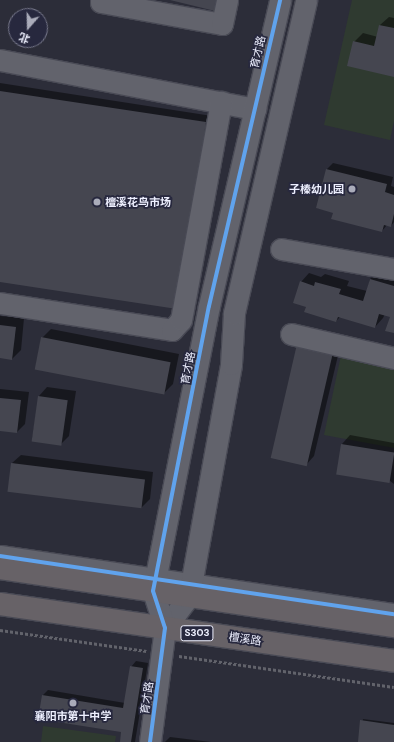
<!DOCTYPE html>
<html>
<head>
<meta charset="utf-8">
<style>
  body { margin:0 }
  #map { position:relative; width:394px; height:742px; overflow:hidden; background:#2c2d39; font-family:"DM Sans","Noto Sans SC",sans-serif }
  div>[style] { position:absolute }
  .green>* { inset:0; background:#2f3a30 }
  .shadow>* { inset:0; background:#0007 }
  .building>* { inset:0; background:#454650; transform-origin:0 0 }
  .path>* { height:2.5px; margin-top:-1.25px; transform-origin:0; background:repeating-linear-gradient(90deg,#62636b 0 3px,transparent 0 5px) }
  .roads { filter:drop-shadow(1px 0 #494a55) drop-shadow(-1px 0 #494a55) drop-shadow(0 1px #494a55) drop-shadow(0 -1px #494a55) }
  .minor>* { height:21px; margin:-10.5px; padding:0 10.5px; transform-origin:10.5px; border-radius:10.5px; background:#62636c }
  .major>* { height:22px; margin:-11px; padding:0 11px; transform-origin:11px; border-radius:11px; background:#676267 }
  .cycleway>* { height:4px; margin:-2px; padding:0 2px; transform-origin:2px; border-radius:2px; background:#60a3ed }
  .dots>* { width:11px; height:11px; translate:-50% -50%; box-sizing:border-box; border:2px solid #27283e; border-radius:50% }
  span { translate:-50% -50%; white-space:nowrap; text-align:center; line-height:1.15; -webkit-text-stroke:3.5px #27283e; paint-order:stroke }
  .shield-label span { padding:1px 3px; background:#27283e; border:1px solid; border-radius:3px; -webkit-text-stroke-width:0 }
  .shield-label { font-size:10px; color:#eef0ff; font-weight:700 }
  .street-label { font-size:11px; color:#eef0ff }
  .poi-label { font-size:11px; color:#eef0ff; font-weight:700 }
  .right { translate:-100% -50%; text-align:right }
  .left { translate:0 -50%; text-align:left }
  .north { position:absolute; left:8px; top:8px; width:40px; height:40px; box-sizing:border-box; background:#27283e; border:1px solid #77788b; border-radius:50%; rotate:200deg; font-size:11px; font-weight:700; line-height:16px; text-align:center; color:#eef0ff }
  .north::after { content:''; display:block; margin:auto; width:14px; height:18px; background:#aaacba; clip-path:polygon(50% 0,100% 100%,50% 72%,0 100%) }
</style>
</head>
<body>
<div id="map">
  <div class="green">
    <i style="clip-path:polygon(352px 0,394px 0,394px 121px,390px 140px,324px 125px)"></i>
    <i style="clip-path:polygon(343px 346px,394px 358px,394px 448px,324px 435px)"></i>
    <i style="clip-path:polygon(43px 726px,116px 736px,115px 742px,41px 742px)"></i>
  </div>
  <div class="shadow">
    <i style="clip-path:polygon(389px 17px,394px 18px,394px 76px,354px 42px,363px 33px,378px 37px,380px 25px)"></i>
    <i style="clip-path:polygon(0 83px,212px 116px,184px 302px,0 281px)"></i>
    <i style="clip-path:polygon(333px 163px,393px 177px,391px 186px,394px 187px,394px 222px,391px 226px,387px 225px,382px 231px,334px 212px,317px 208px,327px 169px)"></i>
    <i style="clip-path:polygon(379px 271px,394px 275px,394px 332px,391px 316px,385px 314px,383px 318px,375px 327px,340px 317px,336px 321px,307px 307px,301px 282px,309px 273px,321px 277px,325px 274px,349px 281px,347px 286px,367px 291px,370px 279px)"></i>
    <i style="clip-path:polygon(0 316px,24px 318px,21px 350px,12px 359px,0 357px)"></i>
    <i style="clip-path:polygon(51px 329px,179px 354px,173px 384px,164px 393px,42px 338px)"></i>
    <i style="clip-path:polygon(341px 343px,314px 456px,306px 465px,298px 344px)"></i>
    <i style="clip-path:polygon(47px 387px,76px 391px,69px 436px,61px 444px,32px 440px,39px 396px)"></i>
    <i style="clip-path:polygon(0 389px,29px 392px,25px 424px,17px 432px,0 430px)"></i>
    <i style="clip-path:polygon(350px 435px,394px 443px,394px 484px,342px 444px)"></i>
    <i style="clip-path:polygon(21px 455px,153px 472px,150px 499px,141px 508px,12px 463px)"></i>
    <i style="clip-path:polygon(136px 661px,148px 663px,135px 742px,121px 742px,123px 731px,39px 718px,43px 695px,48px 690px,125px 703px,131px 667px)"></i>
    <i style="clip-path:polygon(363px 719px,394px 723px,394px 742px,359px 742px)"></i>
    <i style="clip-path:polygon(170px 737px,211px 742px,165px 742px)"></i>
  </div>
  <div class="building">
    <i style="clip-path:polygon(170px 0,218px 0,215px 11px)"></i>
    <i style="clip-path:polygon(379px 25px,394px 28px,394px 77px,347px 66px,353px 41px,374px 46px)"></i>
    <i style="clip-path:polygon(0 91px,206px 122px,177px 309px,0 282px)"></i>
    <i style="clip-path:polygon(326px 169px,387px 184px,385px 192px,394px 195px,394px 214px,391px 227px,384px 225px,382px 232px,331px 219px,333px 213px,316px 208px)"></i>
    <i style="clip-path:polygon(370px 279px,394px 286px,394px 333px,385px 331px,390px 317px,379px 314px,375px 328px,338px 317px,336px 322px,304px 312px,306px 307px,293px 303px,300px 281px,314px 286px,315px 282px,341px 289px,339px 294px,363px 301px)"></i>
    <i style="clip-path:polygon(0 325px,16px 327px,12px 360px,0 358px)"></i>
    <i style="left:41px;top:337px;width:132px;height:33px;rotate:11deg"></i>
    <i style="left:297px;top:344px;width:37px;height:117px;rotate:13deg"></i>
    <i style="left:38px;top:396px;width:30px;height:46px;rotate:8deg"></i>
    <i style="clip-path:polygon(0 398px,21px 400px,17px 433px,0 431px)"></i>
    <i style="left:341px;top:444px;width:54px;height:31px;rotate:9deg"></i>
    <i style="left:11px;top:463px;width:135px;height:29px;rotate:7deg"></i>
    <i style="clip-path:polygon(130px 666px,143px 668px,131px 742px,120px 742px,121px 732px,38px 719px,42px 695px,123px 708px)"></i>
    <i style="clip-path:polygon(360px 720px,394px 725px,394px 742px,358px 742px)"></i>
  </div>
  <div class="path">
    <i style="left:0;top:630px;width:148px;rotate:8.2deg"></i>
    <i style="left:179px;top:656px;width:217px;rotate:8.2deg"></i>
  </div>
  <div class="roads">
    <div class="minor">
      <i style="left:101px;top:0;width:2px;rotate:90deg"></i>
      <i style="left:101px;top:2px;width:123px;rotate:10.3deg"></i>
      <i style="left:222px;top:24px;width:25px;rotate:-78deg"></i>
      <i style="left:0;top:60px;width:260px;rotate:10.9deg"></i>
      <i style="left:281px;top:249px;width:115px;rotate:10deg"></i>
      <i style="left:0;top:303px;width:174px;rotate:8.9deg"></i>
      <i style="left:172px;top:330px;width:13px;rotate:-48deg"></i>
      <i style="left:181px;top:320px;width:222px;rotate:-79.6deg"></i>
      <i style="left:291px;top:334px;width:106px;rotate:13.1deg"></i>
      <i style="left:0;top:556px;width:398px;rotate:8.4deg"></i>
      <i style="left:165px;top:628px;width:40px;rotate:-53deg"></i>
      <i style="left:189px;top:596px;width:236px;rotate:-79.7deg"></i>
      <i style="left:231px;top:364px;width:51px;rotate:-86.6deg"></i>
      <i style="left:234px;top:313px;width:321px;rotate:-77deg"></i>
      <i style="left:150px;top:742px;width:115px;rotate:-82.5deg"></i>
      <i style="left:165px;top:628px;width:39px;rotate:-108deg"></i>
      <i style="left:153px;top:591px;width:290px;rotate:-78.9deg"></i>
      <i style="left:209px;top:306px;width:314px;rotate:-76.9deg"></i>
    </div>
    <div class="major">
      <i style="left:0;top:568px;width:398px;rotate:8.4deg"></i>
      <i style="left:0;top:604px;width:398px;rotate:8.2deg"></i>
    </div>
  </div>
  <div class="cycleway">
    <i style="left:0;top:556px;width:398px;rotate:8.4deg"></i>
    <i style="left:150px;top:742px;width:115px;rotate:-82.5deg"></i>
    <i style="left:165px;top:628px;width:39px;rotate:-108deg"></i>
    <i style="left:153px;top:591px;width:290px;rotate:-78.9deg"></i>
    <i style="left:209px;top:306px;width:314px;rotate:-76.9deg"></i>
  </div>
  <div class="dots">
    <i style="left:352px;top:189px;background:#aaacba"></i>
    <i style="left:97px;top:202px;background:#aaacba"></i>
    <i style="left:73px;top:703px;background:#aaacba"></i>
  </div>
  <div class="shield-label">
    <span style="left:197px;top:633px">S303</span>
  </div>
  <div class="street-label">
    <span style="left:258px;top:52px;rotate:-77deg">育才路</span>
    <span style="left:188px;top:368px;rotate:-79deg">育才路</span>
    <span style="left:245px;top:639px;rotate:8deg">檀溪路</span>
    <span style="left:147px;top:698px;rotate:-82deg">育才路</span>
  </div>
  <div class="poi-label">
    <span class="right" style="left:344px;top:189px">子榛幼儿园</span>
    <span class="left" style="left:105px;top:202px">檀溪花鸟市场</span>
    <span style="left:73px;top:716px">襄阳市第十中学</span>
  </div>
  <div class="north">北</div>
</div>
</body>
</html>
